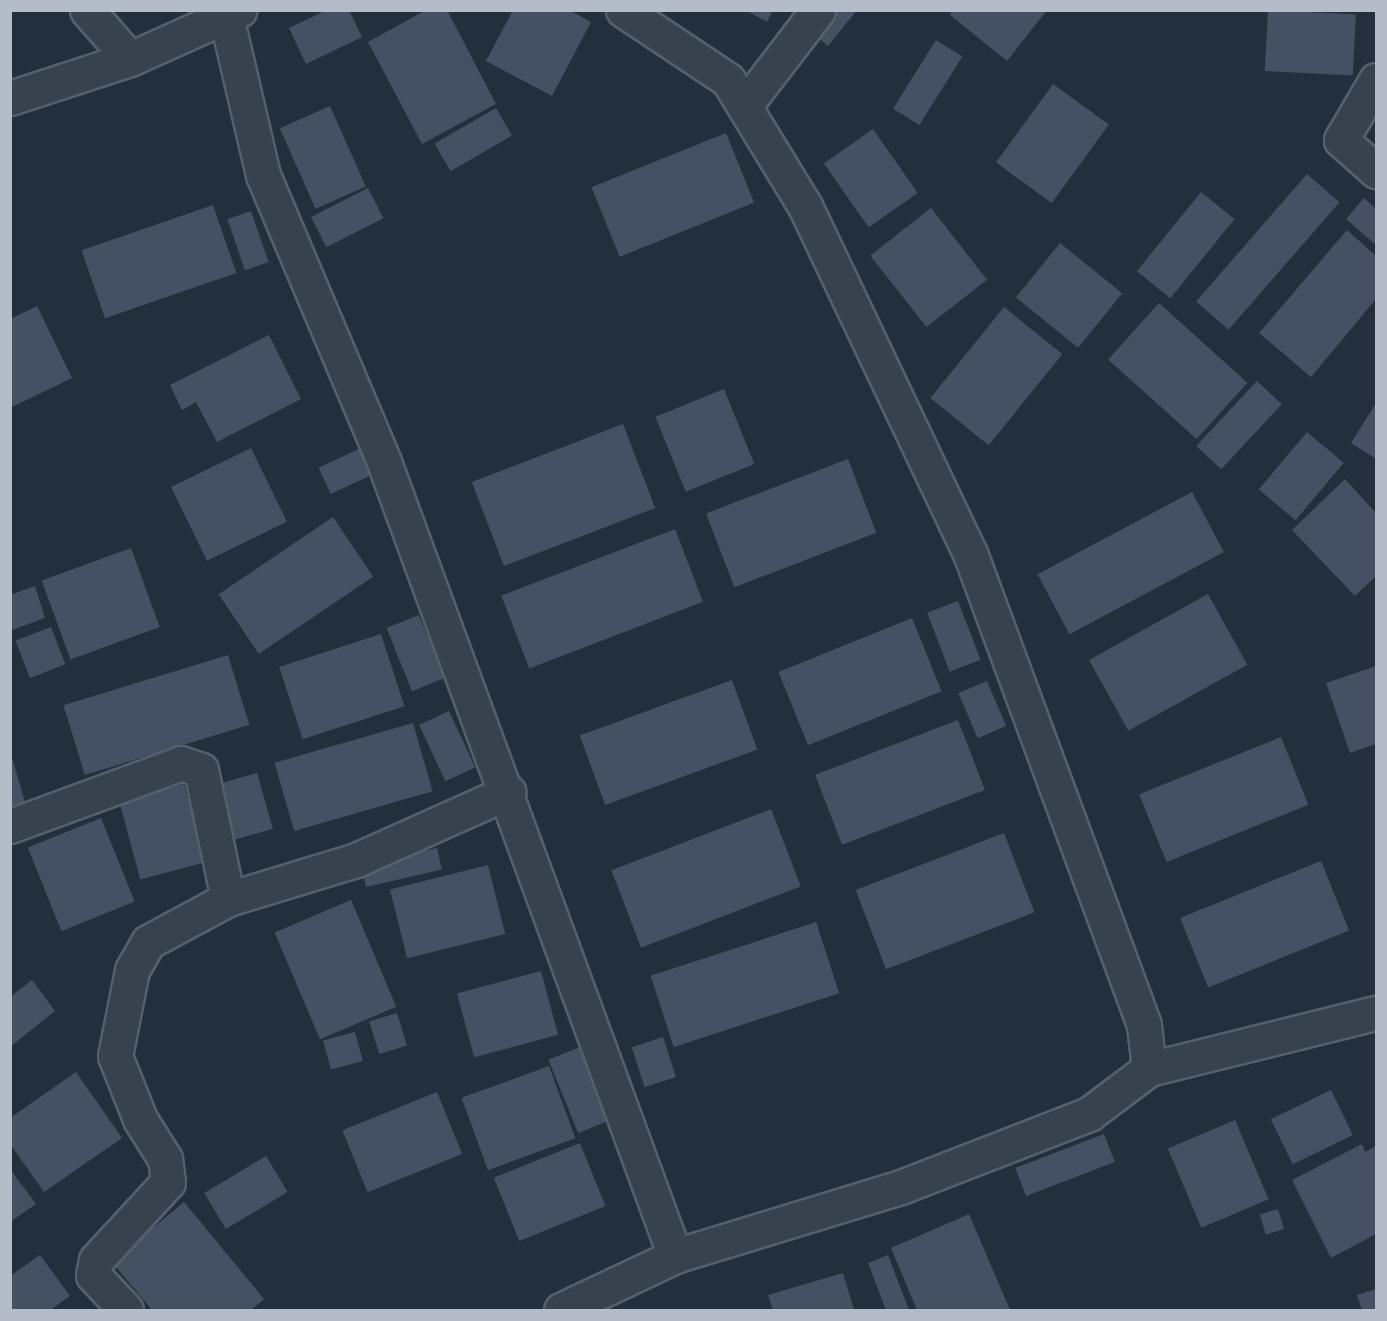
<!DOCTYPE html>
<html>
<head>
<meta charset="utf-8">
<style>
  body { margin:0 }
  #map { position:relative; width:1387px; height:1321px; overflow:hidden; background:#242f3e; font-family:Roboto,sans-serif }
  div>[style] { position:absolute }
  .building>* { inset:0; background:#455162; transform-origin:0 0 }
  .roads { filter:drop-shadow(2px 0 #565f6c) drop-shadow(-2px 0 #565f6c) drop-shadow(0 2px #565f6c) drop-shadow(0 -2px #565f6c) }
  .street>* { height:33px; margin:-16.5px; padding:0 16.5px; transform-origin:16.5px; border-radius:16.5px; background:#38414e }
  span { translate:-50% -50%; white-space:nowrap; text-align:center; line-height:1.15; -webkit-text-stroke:5px #1d2633; paint-order:stroke }
  .frame { position:absolute; inset:0; border:12px solid #b4bcc9; pointer-events:none }
</style>
</head>
<body>
<div id="map">
  <div class="building">
    <i style="clip-path:polygon(327px 10px,349px 10px,362px 37px,306px 64px,289px 28px)"></i>
    <i style="clip-path:polygon(426px 10px,447px 10px,496px 104px,422px 144px,368px 42px)"></i>
    <i style="clip-path:polygon(513px 10px,569px 10px,591px 22px,552px 96px,486px 61px)"></i>
    <i style="clip-path:polygon(745px 10px,773px 10px,767px 22px)"></i>
    <i style="clip-path:polygon(827px 10px,857px 10px,828px 46px,810px 31px)"></i>
    <i style="clip-path:polygon(953px 10px,1047px 10px,1007px 61px,950px 15px)"></i>
    <i style="left:1268px;top:10px;width:88px;height:61px;rotate:3deg"></i>
    <i style="left:936px;top:40px;width:31px;height:81px;rotate:32deg"></i>
    <i style="left:1053px;top:84px;width:69px;height:97px;rotate:36deg"></i>
    <i style="left:330px;top:106px;width:88px;height:55px;rotate:66deg"></i>
    <i style="left:496px;top:108px;width:32px;height:71px;rotate:60deg"></i>
    <i style="left:873px;top:129px;width:78px;height:60px;rotate:55deg"></i>
    <i style="left:726px;top:133px;width:75px;height:145px;rotate:68deg"></i>
    <i style="left:1307px;top:174px;width:43px;height:169px;rotate:41deg"></i>
    <i style="left:368px;top:188px;width:34px;height:64px;rotate:63deg"></i>
    <i style="left:1201px;top:192px;width:43px;height:102px;rotate:39deg"></i>
    <i style="clip-path:polygon(1364px 198px,1376px 209px,1376px 245px,1346px 219px)"></i>
    <i style="left:213px;top:205px;width:72px;height:139px;rotate:71deg"></i>
    <i style="left:931px;top:208px;width:91px;height:77px;rotate:52deg"></i>
    <i style="left:251px;top:211px;width:54px;height:25px;rotate:71deg"></i>
    <i style="clip-path:polygon(1347px 230px,1376px 256px,1376px 299px,1311px 377px,1259px 333px)"></i>
    <i style="left:1060px;top:243px;width:80px;height:70px;rotate:39deg"></i>
    <i style="left:1159px;top:303px;width:119px;height:76px;rotate:42deg"></i>
    <i style="clip-path:polygon(37px 306px,72px 378px,10px 408px,10px 319px)"></i>
    <i style="left:1004px;top:307px;width:75px;height:117px;rotate:39deg"></i>
    <i style="clip-path:polygon(269px 335px,301px 399px,217px 442px,196px 402px,182px 410px,170px 385px)"></i>
    <i style="left:1257px;top:381px;width:34px;height:89px;rotate:43deg"></i>
    <i style="left:724px;top:389px;width:81px;height:74px;rotate:68deg"></i>
    <i style="clip-path:polygon(1376px 403px,1376px 459px,1351px 443px)"></i>
    <i style="left:623px;top:424px;width:90px;height:162px;rotate:69deg"></i>
    <i style="left:1307px;top:432px;width:48px;height:75px;rotate:40deg"></i>
    <i style="left:363px;top:447px;width:29px;height:49px;rotate:65deg"></i>
    <i style="left:251px;top:448px;width:82px;height:89px;rotate:64deg"></i>
    <i style="left:848px;top:459px;width:79px;height:152px;rotate:69deg"></i>
    <i style="clip-path:polygon(1345px 479px,1376px 513px,1376px 576px,1355px 596px,1292px 530px)"></i>
    <i style="left:1192px;top:492px;width:68px;height:175px;rotate:62deg"></i>
    <i style="left:333px;top:517px;width:72px;height:138px;rotate:56deg"></i>
    <i style="left:675px;top:529px;width:78px;height:186px;rotate:69deg"></i>
    <i style="left:131px;top:548px;width:84px;height:95px;rotate:70deg"></i>
    <i style="clip-path:polygon(35px 586px,45px 618px,12px 630px,10px 595px)"></i>
    <i style="left:1208px;top:594px;width:81px;height:136px;rotate:61deg"></i>
    <i style="left:958px;top:601px;width:63px;height:33px;rotate:69deg"></i>
    <i style="left:419px;top:615px;width:68px;height:35px;rotate:68deg"></i>
    <i style="left:912px;top:618px;width:79px;height:144px;rotate:68deg"></i>
    <i style="left:51px;top:627px;width:40px;height:38px;rotate:69deg"></i>
    <i style="left:381px;top:634px;width:76px;height:107px;rotate:72deg"></i>
    <i style="left:228px;top:655px;width:73px;height:172px;rotate:73deg"></i>
    <i style="clip-path:polygon(1376px 666px,1376px 744px,1350px 753px,1326px 683px)"></i>
    <i style="left:732px;top:680px;width:74px;height:162px;rotate:70deg"></i>
    <i style="left:987px;top:681px;width:49px;height:31px;rotate:67deg"></i>
    <i style="left:449px;top:711px;width:62px;height:33px;rotate:65deg"></i>
    <i style="left:958px;top:720px;width:75px;height:153px;rotate:69deg"></i>
    <i style="left:413px;top:723px;width:71px;height:144px;rotate:74deg"></i>
    <i style="left:1281px;top:737px;width:73px;height:153px;rotate:68deg"></i>
    <i style="clip-path:polygon(10px 751px,25px 802px,10px 806px)"></i>
    <i style="left:257px;top:773px;width:58px;height:53px;rotate:74deg"></i>
    <i style="left:184px;top:784px;width:81px;height:67px;rotate:75deg"></i>
    <i style="left:771px;top:809px;width:83px;height:171px;rotate:69deg"></i>
    <i style="left:101px;top:818px;width:90px;height:79px;rotate:68deg"></i>
    <i style="left:1004px;top:833px;width:85px;height:159px;rotate:69deg"></i>
    <i style="left:437px;top:848px;width:22px;height:78px;rotate:77deg"></i>
    <i style="left:1321px;top:861px;width:75px;height:152px;rotate:68deg"></i>
    <i style="left:488px;top:865px;width:71px;height:101px;rotate:76deg"></i>
    <i style="left:351px;top:900px;width:116px;height:83px;rotate:67deg"></i>
    <i style="left:816px;top:922px;width:75px;height:174px;rotate:72deg"></i>
    <i style="left:541px;top:971px;width:66px;height:87px;rotate:75deg"></i>
    <i style="clip-path:polygon(32px 980px,55px 1011px,10px 1047px,10px 997px)"></i>
    <i style="left:397px;top:1013px;width:34px;height:29px;rotate:73deg"></i>
    <i style="left:355px;top:1032px;width:30px;height:33px;rotate:75deg"></i>
    <i style="left:663px;top:1037px;width:42px;height:33px;rotate:72deg"></i>
    <i style="left:580px;top:1047px;width:79px;height:34px;rotate:68deg"></i>
    <i style="left:549px;top:1066px;width:77px;height:93px;rotate:70deg"></i>
    <i style="clip-path:polygon(76px 1072px,122px 1138px,44px 1192px,10px 1144px,10px 1118px)"></i>
    <i style="left:1331px;top:1090px;width:50px;height:67px;rotate:64deg"></i>
    <i style="left:437px;top:1092px;width:67px;height:102px;rotate:68deg"></i>
    <i style="left:1235px;top:1120px;width:86px;height:73px;rotate:67deg"></i>
    <i style="left:1104px;top:1134px;width:30px;height:95px;rotate:69deg"></i>
    <i style="left:580px;top:1143px;width:68px;height:93px;rotate:68deg"></i>
    <i style="clip-path:polygon(1362px 1144px,1365px 1152px,1376px 1146px,1376px 1234px,1331px 1258px,1292px 1180px)"></i>
    <i style="left:266px;top:1156px;width:42px;height:72px;rotate:59deg"></i>
    <i style="clip-path:polygon(10px 1169px,36px 1204px,10px 1222px)"></i>
    <i style="clip-path:polygon(184px 1202px,264px 1299px,251px 1310px,152px 1310px,112px 1262px)"></i>
    <i style="left:1278px;top:1209px;width:21px;height:19px;rotate:73deg"></i>
    <i style="clip-path:polygon(969px 1214px,1010px 1310px,917px 1310px,891px 1248px)"></i>
    <i style="clip-path:polygon(40px 1255px,70px 1296px,50px 1310px,12px 1310px,10px 1276px)"></i>
    <i style="clip-path:polygon(888px 1255px,909px 1310px,886px 1310px,868px 1263px)"></i>
    <i style="clip-path:polygon(843px 1273px,854px 1310px,773px 1310px,768px 1295px)"></i>
    <i style="clip-path:polygon(1376px 1289px,1376px 1310px,1362px 1310px,1357px 1295px)"></i>
  </div>
  <div class="roads">
    <div class="street">
      <i style="left:87px;top:10px;width:65px;rotate:48.7deg"></i>
      <i style="left:623px;top:10px;width:126px;rotate:33.7deg"></i>
      <i style="left:728px;top:80px;width:148px;rotate:58.6deg"></i>
      <i style="left:805px;top:206px;width:384px;rotate:64.6deg"></i>
      <i style="left:970px;top:553px;width:503px;rotate:69.76deg"></i>
      <i style="left:1144px;top:1025px;width:44px;rotate:83.5deg"></i>
      <i style="left:226px;top:16px;width:163px;rotate:76.9deg"></i>
      <i style="left:263px;top:175px;width:311px;rotate:67.1deg"></i>
      <i style="left:384px;top:462px;width:846px;rotate:69.87deg"></i>
      <i style="left:1376px;top:80px;width:69px;rotate:120.3deg"></i>
      <i style="left:1341px;top:140px;width:47px;rotate:41.5deg"></i>
      <i style="left:10px;top:98px;width:126px;rotate:-18deg"></i>
      <i style="left:130px;top:59px;width:120px;rotate:-24.2deg"></i>
      <i style="left:746px;top:104px;width:118px;rotate:-52.5deg"></i>
      <i style="left:10px;top:826px;width:182px;rotate:-20.2deg"></i>
      <i style="left:181px;top:763px;width:21px;rotate:19deg"></i>
      <i style="left:201px;top:770px;width:132px;rotate:78.2deg"></i>
      <i style="left:126px;top:1310px;width:48px;rotate:-133.3deg"></i>
      <i style="left:93px;top:1275px;width:15px;rotate:-79deg"></i>
      <i style="left:96px;top:1260px;width:106px;rotate:-47.3deg"></i>
      <i style="left:168px;top:1182px;width:23px;rotate:-97deg"></i>
      <i style="left:165px;top:1159px;width:47px;rotate:-122deg"></i>
      <i style="left:140px;top:1119px;width:68px;rotate:-111.6deg"></i>
      <i style="left:115px;top:1056px;width:88px;rotate:-78.8deg"></i>
      <i style="left:132px;top:970px;width:32px;rotate:-60deg"></i>
      <i style="left:148px;top:942px;width:91px;rotate:-28.3deg"></i>
      <i style="left:228px;top:899px;width:134px;rotate:-16.9deg"></i>
      <i style="left:356px;top:860px;width:167px;rotate:-24.1deg"></i>
      <i style="left:561px;top:1310px;width:126px;rotate:-25.3deg"></i>
      <i style="left:675px;top:1256px;width:236px;rotate:-17deg"></i>
      <i style="left:901px;top:1187px;width:202px;rotate:-21.2deg"></i>
      <i style="left:1089px;top:1114px;width:75px;rotate:-36.9deg"></i>
      <i style="left:1149px;top:1069px;width:234px;rotate:-13.9deg"></i>
    </div>
  </div>
  <div class="frame"></div>
</div>
</body>
</html>
